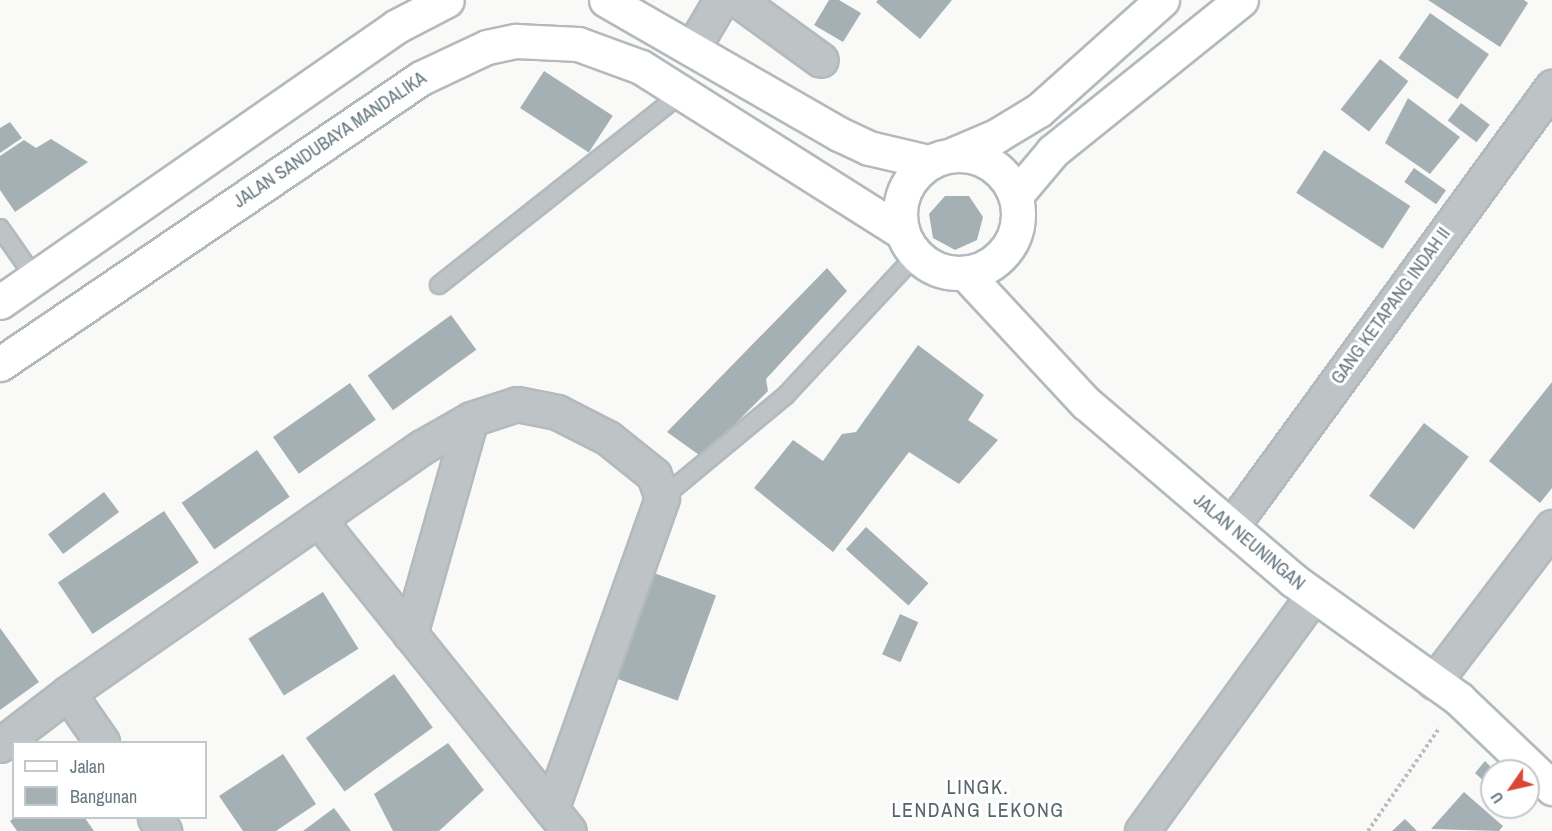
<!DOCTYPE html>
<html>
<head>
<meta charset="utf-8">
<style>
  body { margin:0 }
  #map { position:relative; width:1552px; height:831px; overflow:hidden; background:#f9f9f7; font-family:"Archivo Narrow",sans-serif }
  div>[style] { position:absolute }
  .building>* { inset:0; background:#a5b0b4; transform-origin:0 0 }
  .path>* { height:4px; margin-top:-2px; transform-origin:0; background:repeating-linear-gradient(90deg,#b9bdbf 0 3px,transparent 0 6px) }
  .roads { filter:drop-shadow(2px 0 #b3babd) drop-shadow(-2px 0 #b3babd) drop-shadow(0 2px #b3babd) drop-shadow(0 -2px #b3babd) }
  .service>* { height:16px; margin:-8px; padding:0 8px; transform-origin:8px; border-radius:8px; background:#bec4c6 }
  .minor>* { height:33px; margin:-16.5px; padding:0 16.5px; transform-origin:16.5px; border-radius:16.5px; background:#bec4c6 }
  .secondary>* { height:33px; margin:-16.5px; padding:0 16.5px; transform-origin:16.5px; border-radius:16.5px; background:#fff }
  .secondary>.ring { margin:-16.5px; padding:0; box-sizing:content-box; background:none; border:33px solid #fff; border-radius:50% }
  span { translate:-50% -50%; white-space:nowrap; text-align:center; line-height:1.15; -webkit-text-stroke:6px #fff; paint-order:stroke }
  .street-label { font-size:18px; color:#667880 }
  .neighbourhood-label { font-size:20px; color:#57656b; letter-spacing:1.5px }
  .legend { position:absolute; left:12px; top:741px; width:195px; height:78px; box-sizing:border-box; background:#fff; border:2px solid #c2c9cc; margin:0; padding:8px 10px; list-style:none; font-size:18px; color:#667880 }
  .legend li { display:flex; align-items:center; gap:12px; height:30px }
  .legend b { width:30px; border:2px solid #c2c9cc }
  .north { position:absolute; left:1480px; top:759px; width:60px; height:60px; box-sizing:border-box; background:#fff; border:2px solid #c2c9cc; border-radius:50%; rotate:236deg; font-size:16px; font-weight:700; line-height:24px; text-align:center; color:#667880 }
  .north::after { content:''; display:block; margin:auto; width:21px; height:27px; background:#da4835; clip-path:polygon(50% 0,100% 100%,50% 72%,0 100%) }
</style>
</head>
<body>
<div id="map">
  <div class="building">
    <i style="clip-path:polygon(829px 0,839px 0,861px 13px,843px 42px,814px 25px)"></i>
    <i style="clip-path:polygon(878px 0,952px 0,920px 39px,876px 2px)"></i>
    <i style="clip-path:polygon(1428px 0,1524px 0,1528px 3px,1500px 47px)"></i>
    <i style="left:1430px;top:13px;width:72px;height:55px;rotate:35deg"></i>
    <i style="left:1380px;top:59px;width:36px;height:64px;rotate:38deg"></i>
    <i style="left:544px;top:71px;width:82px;height:44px;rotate:33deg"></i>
    <i style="clip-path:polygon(1408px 98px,1460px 137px,1430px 174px,1385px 143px)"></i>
    <i style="left:1461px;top:103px;width:36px;height:22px;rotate:37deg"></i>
    <i style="clip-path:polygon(10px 122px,22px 138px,0 153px,0 128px)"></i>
    <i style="clip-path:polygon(51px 139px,88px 162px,15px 212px,0 190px,0 156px,24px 140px,36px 148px)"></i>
    <i style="left:1324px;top:150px;width:103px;height:51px;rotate:33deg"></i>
    <i style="left:1414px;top:168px;width:39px;height:17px;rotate:35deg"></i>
    <i style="clip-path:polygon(945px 196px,969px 196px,983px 217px,977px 240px,955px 250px,933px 238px,929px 214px)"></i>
    <i style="clip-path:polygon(827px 268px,847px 291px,766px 379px,768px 391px,702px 457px,667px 432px)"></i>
    <i style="left:451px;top:315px;width:43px;height:103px;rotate:54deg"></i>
    <i style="clip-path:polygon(918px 345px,984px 395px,968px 420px,998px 440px,959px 484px,909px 452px,833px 552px,754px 488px,793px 440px,823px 461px,842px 434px,856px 432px)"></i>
    <i style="clip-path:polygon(1552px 382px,1552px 488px,1540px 503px,1489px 461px)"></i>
    <i style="left:350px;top:383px;width:45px;height:94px;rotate:55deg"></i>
    <i style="left:1424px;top:423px;width:56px;height:91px;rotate:37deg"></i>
    <i style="left:257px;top:450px;width:57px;height:92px;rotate:55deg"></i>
    <i style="left:104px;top:492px;width:25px;height:70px;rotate:53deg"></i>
    <i style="left:164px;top:511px;width:62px;height:128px;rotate:56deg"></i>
    <i style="left:866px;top:527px;width:84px;height:30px;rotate:42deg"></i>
    <i style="left:654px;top:573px;width:66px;height:112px;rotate:20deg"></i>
    <i style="left:323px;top:592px;width:67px;height:88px;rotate:58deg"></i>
    <i style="left:900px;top:614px;width:20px;height:44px;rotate:24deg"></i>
    <i style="clip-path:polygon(0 628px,39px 682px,0 710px)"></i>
    <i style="left:394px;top:674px;width:66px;height:109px;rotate:54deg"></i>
    <i style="clip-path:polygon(448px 743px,484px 790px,439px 831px,393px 831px,374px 794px)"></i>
    <i style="clip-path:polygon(283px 754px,316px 804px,276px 831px,243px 831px,219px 796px)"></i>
    <i style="clip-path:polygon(1485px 761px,1495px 771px,1492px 771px,1488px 785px,1475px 773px)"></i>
    <i style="clip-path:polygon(1464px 792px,1503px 826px,1499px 831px,1431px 829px)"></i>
    <i style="clip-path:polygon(334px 808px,351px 831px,303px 831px)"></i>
    <i style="clip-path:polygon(14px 818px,85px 818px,94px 831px,17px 831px,10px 821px)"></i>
    <i style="clip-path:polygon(1405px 819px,1417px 831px,1392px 831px)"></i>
  </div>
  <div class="path">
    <i style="left:1368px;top:831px;width:126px;rotate:-55.3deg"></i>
  </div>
  <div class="roads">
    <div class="service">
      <i style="left:0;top:228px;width:61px;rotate:55deg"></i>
      <i style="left:439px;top:285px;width:311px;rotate:-38.3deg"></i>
      <i style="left:662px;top:498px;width:161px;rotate:-39.7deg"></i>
      <i style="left:786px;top:395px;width:191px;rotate:-47.1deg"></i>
    </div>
    <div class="minor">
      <i style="left:738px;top:0;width:102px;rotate:35.9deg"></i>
      <i style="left:692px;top:49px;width:57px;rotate:-59.4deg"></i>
      <i style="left:318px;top:519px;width:400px;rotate:51.2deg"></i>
      <i style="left:1231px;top:527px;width:545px;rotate:-53.89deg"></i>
      <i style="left:410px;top:634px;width:223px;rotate:-74.2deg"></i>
      <i style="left:1434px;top:682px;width:195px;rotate:-52.7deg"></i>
      <i style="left:68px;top:693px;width:60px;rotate:55.2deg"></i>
      <i style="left:0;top:745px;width:86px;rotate:-37.4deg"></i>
      <i style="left:68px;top:693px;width:431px;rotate:-34.8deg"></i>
      <i style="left:422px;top:447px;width:56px;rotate:-29.7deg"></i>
      <i style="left:471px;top:419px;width:48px;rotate:-18.1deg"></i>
      <i style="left:517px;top:404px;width:41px;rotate:11.3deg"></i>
      <i style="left:557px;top:412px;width:57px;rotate:27deg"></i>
      <i style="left:608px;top:438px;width:59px;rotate:38.8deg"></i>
      <i style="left:654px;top:475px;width:24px;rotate:71deg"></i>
      <i style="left:662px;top:498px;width:330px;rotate:109.6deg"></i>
      <i style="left:155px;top:818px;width:16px;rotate:55deg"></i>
      <i style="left:1142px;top:831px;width:291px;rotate:-54deg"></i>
    </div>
    <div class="secondary">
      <i style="left:606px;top:0;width:269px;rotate:29.9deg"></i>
      <i style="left:839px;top:134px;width:33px;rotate:25deg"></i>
      <i style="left:869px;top:148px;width:61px;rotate:13.3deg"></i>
      <i style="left:954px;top:154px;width:46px;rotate:-23.2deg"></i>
      <i style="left:996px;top:136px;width:50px;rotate:-31.2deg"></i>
      <i style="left:1039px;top:110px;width:165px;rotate:-41.8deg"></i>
      <i class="ring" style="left:900px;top:155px;width:85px;height:85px"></i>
      <i style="left:1016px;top:195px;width:57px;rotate:-49.9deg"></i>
      <i style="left:1053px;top:151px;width:241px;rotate:-38.8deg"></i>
      <i style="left:965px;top:273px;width:178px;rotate:47.1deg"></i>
      <i style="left:1086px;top:403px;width:272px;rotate:40.5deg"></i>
      <i style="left:1293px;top:580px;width:204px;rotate:35.6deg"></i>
      <i style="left:1459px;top:699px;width:129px;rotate:43.7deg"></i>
      <i style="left:0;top:302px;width:484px;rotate:-34.8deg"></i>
      <i style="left:397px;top:26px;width:56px;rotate:-27.5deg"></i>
      <i style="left:0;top:364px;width:509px;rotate:-34.19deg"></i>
      <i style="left:421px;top:78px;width:73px;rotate:-25.2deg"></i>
      <i style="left:487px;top:47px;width:30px;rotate:-12deg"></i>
      <i style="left:516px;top:41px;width:62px;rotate:2.8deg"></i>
      <i style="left:578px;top:44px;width:67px;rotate:20.1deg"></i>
      <i style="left:641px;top:67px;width:309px;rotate:32.3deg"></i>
    </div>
  </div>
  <div class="street-label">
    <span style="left:330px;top:140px;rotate:-34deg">JALAN SANDUBAYA MANDALIKA</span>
    <span style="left:1391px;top:306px;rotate:-54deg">GANG KETAPANG INDAH II</span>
    <span style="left:1249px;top:542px;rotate:40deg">JALAN NEUNINGAN</span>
  </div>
  <div class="neighbourhood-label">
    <span style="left:978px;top:798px">LINGK.<br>LENDANG LEKONG</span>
  </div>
  <ul class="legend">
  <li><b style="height:8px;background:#fff"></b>Jalan</li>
  <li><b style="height:16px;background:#a5b0b4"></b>Bangunan</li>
  </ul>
  <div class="north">U</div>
</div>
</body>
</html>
